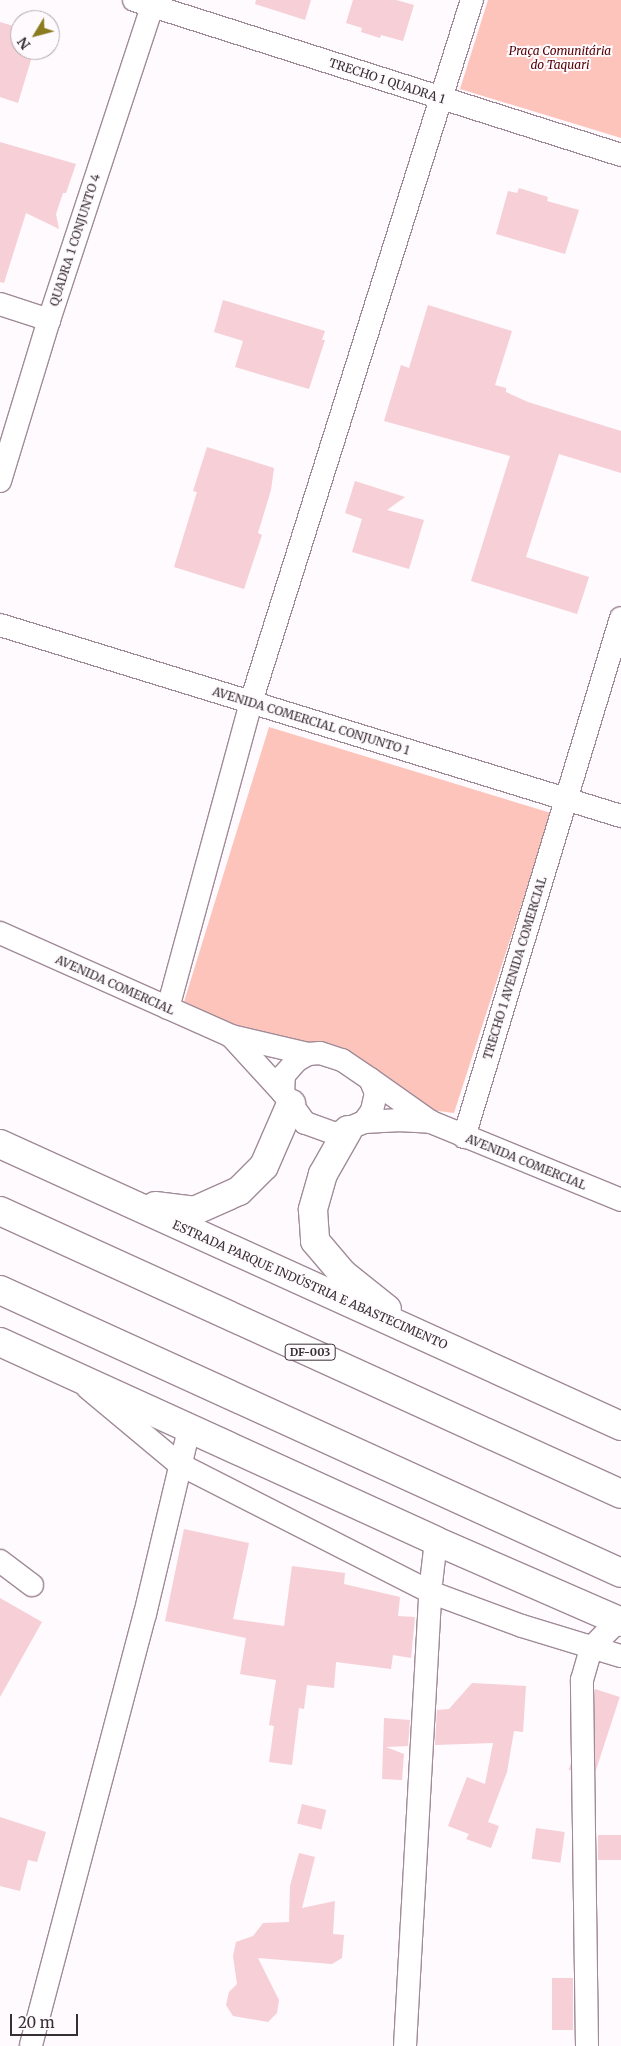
<!DOCTYPE html>
<html>
<head>
<meta charset="utf-8">
<style>
  body { margin:0 }
  #map { position:relative; width:621px; height:2046px; overflow:hidden; background:#fffafd; font-family:Merriweather,serif }
  div>[style] { position:absolute }
  .green>* { inset:0; background:#fdc4bc }
  .building>* { inset:0; background:#f6cfd7; transform-origin:0 0 }
  .roads { filter:drop-shadow(1px 0 #a08b98) drop-shadow(-1px 0 #a08b98) drop-shadow(0 1px #a08b98) drop-shadow(0 -1px #a08b98) }
  .minor>* { height:22px; margin:-11px; padding:0 11px; transform-origin:11px; border-radius:11px; background:#fff }
  .major>* { height:28px; margin:-14px; padding:0 14px; transform-origin:14px; border-radius:14px; background:#fff }
  .highway>* { height:28px; margin:-14px; padding:0 14px; transform-origin:14px; border-radius:14px; background:#fff }
  span { translate:-50% -50%; white-space:nowrap; text-align:center; line-height:1.15; -webkit-text-stroke:4px #fffafd; paint-order:stroke }
  .shield-label span { padding:1px 4px; background:#fffafd; border:1px solid; border-radius:4px; -webkit-text-stroke-width:0 }
  .shield-label { font-size:11px; color:#372f34; font-weight:700 }
  .park-label { font-size:12px; color:#560103; font-style:italic }
  .street-label { font-size:12px; color:#372f34 }
  .north { position:absolute; left:10px; top:10px; width:50px; height:50px; box-sizing:border-box; background:#fffafd; border:1px solid #afa9ad; border-radius:50%; rotate:233deg; font-size:14px; font-weight:700; line-height:20px; text-align:center; color:#372f34 }
  .north::after { content:''; display:block; margin:auto; width:18px; height:22px; background:#8b7c22; clip-path:polygon(50% 0,100% 100%,50% 72%,0 100%) }
  .scale { position:absolute; left:10px; top:2014px; width:68px; height:22px; box-sizing:border-box; border:2px solid #372f34; border-top:0; padding-left:6px; font-size:15px; line-height:18px; white-space:nowrap; color:#372f34; -webkit-text-stroke:4px #fffafd; paint-order:stroke }
</style>
</head>
<body>
<div id="map">
  <div class="green">
    <i style="clip-path:polygon(488px 0,621px 0,621px 138px,460px 89px)"></i>
    <i style="clip-path:polygon(269px 727px,551px 813px,454px 1113px,430px 1110px,367px 1071px,332px 1045px,304px 1046px,229px 1024px,183px 1005px)"></i>
  </div>
  <div class="building">
    <i style="clip-path:polygon(256px 0,311px 0,305px 20px,255px 4px)"></i>
    <i style="clip-path:polygon(353px 0,396px 0,414px 5px,403px 41px,381px 35px,380px 38px,361px 32px,362px 28px,346px 23px)"></i>
    <i style="clip-path:polygon(0 22px,20px 28px,20px 50px,34px 50px,18px 103px,0 97px)"></i>
    <i style="clip-path:polygon(0 142px,76px 164px,66px 193px,63px 193px,56px 214px,59px 229px,26px 213px,4px 283px,0 282px)"></i>
    <i style="clip-path:polygon(519px 188px,548px 197px,547px 201px,579px 210px,565px 254px,496px 234px,508px 191px,517px 193px)"></i>
    <i style="clip-path:polygon(223px 300px,325px 331px,322px 340px,325px 340px,309px 389px,235px 367px,243px 341px,214px 332px)"></i>
    <i style="clip-path:polygon(428px 305px,512px 331px,495px 385px,506px 388px,506px 392px,528px 402px,621px 431px,621px 473px,559px 454px,526px 557px,589px 577px,577px 614px,471px 581px,510px 456px,384px 421px,401px 365px,409px 368px)"></i>
    <i style="clip-path:polygon(207px 447px,274px 468px,271px 490px,258px 533px,262px 535px,244px 589px,174px 567px,197px 492px,193px 491px)"></i>
    <i style="clip-path:polygon(355px 481px,405px 497px,387px 510px,424px 520px,409px 569px,352px 552px,362px 519px,345px 513px)"></i>
    <i style="clip-path:polygon(184px 1529px,249px 1543px,233px 1619px,284px 1626px,292px 1566px,345px 1573px,344px 1584px,400px 1597px,398px 1616px,415px 1617px,411px 1658px,393px 1655px,391px 1669px,336px 1662px,334px 1688px,307px 1685px,304px 1709px,299px 1708px,292px 1765px,269px 1762px,274px 1726px,269px 1725px,276px 1680px,240px 1674px,246px 1638px,165px 1621px)"></i>
    <i style="clip-path:polygon(0 1598px,42px 1622px,0 1697px)"></i>
    <i style="clip-path:polygon(472px 1683px,526px 1686px,523px 1732px,514px 1731px,507px 1772px,488px 1822px,499px 1826px,491px 1848px,466px 1839px,469px 1834px,448px 1826px,467px 1777px,485px 1784px,493px 1743px,435px 1745px,437px 1710px,449px 1709px)"></i>
    <i style="left:595px;top:1689px;width:26px;height:85px;rotate:18deg"></i>
    <i style="clip-path:polygon(384px 1718px,410px 1720px,408px 1746px,386px 1747px,404px 1754px,402px 1780px,382px 1779px)"></i>
    <i style="left:302px;top:1804px;width:25px;height:20px;rotate:14deg"></i>
    <i style="clip-path:polygon(0 1817px,46px 1832px,37px 1862px,28px 1860px,20px 1891px,0 1886px)"></i>
    <i style="left:536px;top:1828px;width:29px;height:31px;rotate:8deg"></i>
    <i style="left:621px;top:1835px;width:25px;height:23px;rotate:90deg"></i>
    <i style="clip-path:polygon(299px 1853px,315px 1857px,302px 1908px,335px 1901px,333px 1934px,344px 1935px,342px 1958px,332px 1964px,258px 1958px,279px 2000px,277px 2013px,268px 2022px,233px 2016px,226px 2005px,229px 1992px,237px 1984px,233px 1956px,236px 1942px,253px 1936px,263px 1923px,289px 1922px,290px 1886px)"></i>
    <i style="left:552px;top:1978px;width:21px;height:52px"></i>
  </div>
  <div class="roads">
    <div class="minor">
      <i style="left:134px;top:0;width:511px;rotate:17.65deg"></i>
      <i style="left:0;top:304px;width:52px;rotate:18.1deg"></i>
      <i style="left:0;top:481px;width:168px;rotate:-73.1deg"></i>
      <i style="left:49px;top:320px;width:337px;rotate:-71.8deg"></i>
      <i style="left:0;top:625px;width:650px;rotate:17.1deg"></i>
      <i style="left:0;top:933px;width:253px;rotate:24deg"></i>
      <i style="left:231px;top:1036px;width:79px;rotate:13.2deg"></i>
      <i style="left:168px;top:1008px;width:317px;rotate:-74.8deg"></i>
      <i style="left:251px;top:702px;width:736px;rotate:-72.53deg"></i>
      <i style="left:231px;top:1036px;width:77px;rotate:47.6deg"></i>
      <i style="left:320px;top:1053px;width:23px;rotate:18deg"></i>
      <i style="left:342px;top:1060px;width:34px;rotate:34deg"></i>
      <i style="left:370px;top:1079px;width:15px;rotate:67deg"></i>
      <i style="left:376px;top:1093px;width:18px;rotate:103deg"></i>
      <i style="left:372px;top:1111px;width:14px;rotate:126deg"></i>
      <i style="left:364px;top:1122px;width:30px;rotate:157deg"></i>
      <i style="left:336px;top:1134px;width:33px;rotate:-160deg"></i>
      <i style="left:305px;top:1123px;width:37px;rotate:-126deg"></i>
      <i style="left:283px;top:1093px;width:18px;rotate:-87deg"></i>
      <i style="left:284px;top:1075px;width:18px;rotate:-49deg"></i>
      <i style="left:296px;top:1061px;width:14px;rotate:-30deg"></i>
      <i style="left:308px;top:1054px;width:12px;rotate:-5deg"></i>
      <i style="left:370px;top:1079px;width:75px;rotate:35.2deg"></i>
      <i style="left:431px;top:1122px;width:205px;rotate:22.3deg"></i>
      <i style="left:364px;top:1122px;width:33px;rotate:-3deg"></i>
      <i style="left:397px;top:1120px;width:34px;rotate:3deg"></i>
      <i style="left:464px;top:1137px;width:542px;rotate:-73.17deg"></i>
      <i style="left:88px;top:1388px;width:119px;rotate:39.9deg"></i>
      <i style="left:179px;top:1464px;width:282px;rotate:27deg"></i>
      <i style="left:430px;top:1592px;width:98px;rotate:20.3deg"></i>
      <i style="left:522px;top:1626px;width:103px;rotate:16.9deg"></i>
      <i style="left:0;top:1561px;width:40px;rotate:37deg"></i>
      <i style="left:31px;top:2045px;width:446px;rotate:-75.2deg"></i>
      <i style="left:145px;top:1614px;width:190px;rotate:-76.6deg"></i>
      <i style="left:405px;top:2046px;width:455px;rotate:-86.8deg"></i>
      <i style="left:430px;top:1592px;width:51px;rotate:-83.3deg"></i>
      <i style="left:587px;top:2046px;width:366px;rotate:-90.8deg"></i>
      <i style="left:582px;top:1680px;width:33px;rotate:-74deg"></i>
      <i style="left:591px;top:1648px;width:38px;rotate:-45deg"></i>
    </div>
    <div class="major">
      <i style="left:0;top:1290px;width:682px;rotate:24.5deg"></i>
      <i style="left:0;top:1342px;width:479px;rotate:24.5deg"></i>
      <i style="left:436px;top:1541px;width:202px;rotate:23.6deg"></i>
    </div>
    <div class="highway">
      <i style="left:348px;top:1130px;width:51px;rotate:119.6deg"></i>
      <i style="left:323px;top:1174px;width:37px;rotate:106deg"></i>
      <i style="left:313px;top:1210px;width:31px;rotate:86deg"></i>
      <i style="left:315px;top:1241px;width:43px;rotate:49.7deg"></i>
      <i style="left:343px;top:1274px;width:56px;rotate:38.5deg"></i>
      <i style="left:0;top:1144px;width:682px;rotate:24.42deg"></i>
      <i style="left:155px;top:1206px;width:39px;rotate:7deg"></i>
      <i style="left:194px;top:1211px;width:49px;rotate:-24deg"></i>
      <i style="left:239px;top:1191px;width:35px;rotate:-45deg"></i>
      <i style="left:264px;top:1166px;width:68px;rotate:-66.5deg"></i>
      <i style="left:0;top:1211px;width:682px;rotate:24.5deg"></i>
    </div>
  </div>
  <div class="shield-label">
    <span style="left:310px;top:1352px">DF-003</span>
  </div>
  <div class="park-label">
    <span style="left:560px;top:58px">Praça Comunitária<br>do Taquari</span>
  </div>
  <div class="street-label">
    <span style="left:387px;top:81px;rotate:18deg">TRECHO 1 QUADRA 1</span>
    <span style="left:75px;top:240px;rotate:-72deg">QUADRA 1 CONJUNTO 4</span>
    <span style="left:311px;top:721px;rotate:17deg">AVENIDA COMERCIAL CONJUNTO 1</span>
    <span style="left:515px;top:968px;rotate:-73deg">TRECHO 1 AVENIDA COMERCIAL</span>
    <span style="left:115px;top:985px;rotate:24deg">AVENIDA COMERCIAL</span>
    <span style="left:526px;top:1162px;rotate:22deg">AVENIDA COMERCIAL</span>
    <span style="left:310px;top:1285px;rotate:24deg">ESTRADA PARQUE INDÚSTRIA E ABASTECIMENTO</span>
  </div>
  <div class="north">N</div>
  <div class="scale">20 m</div>
</div>
</body>
</html>
